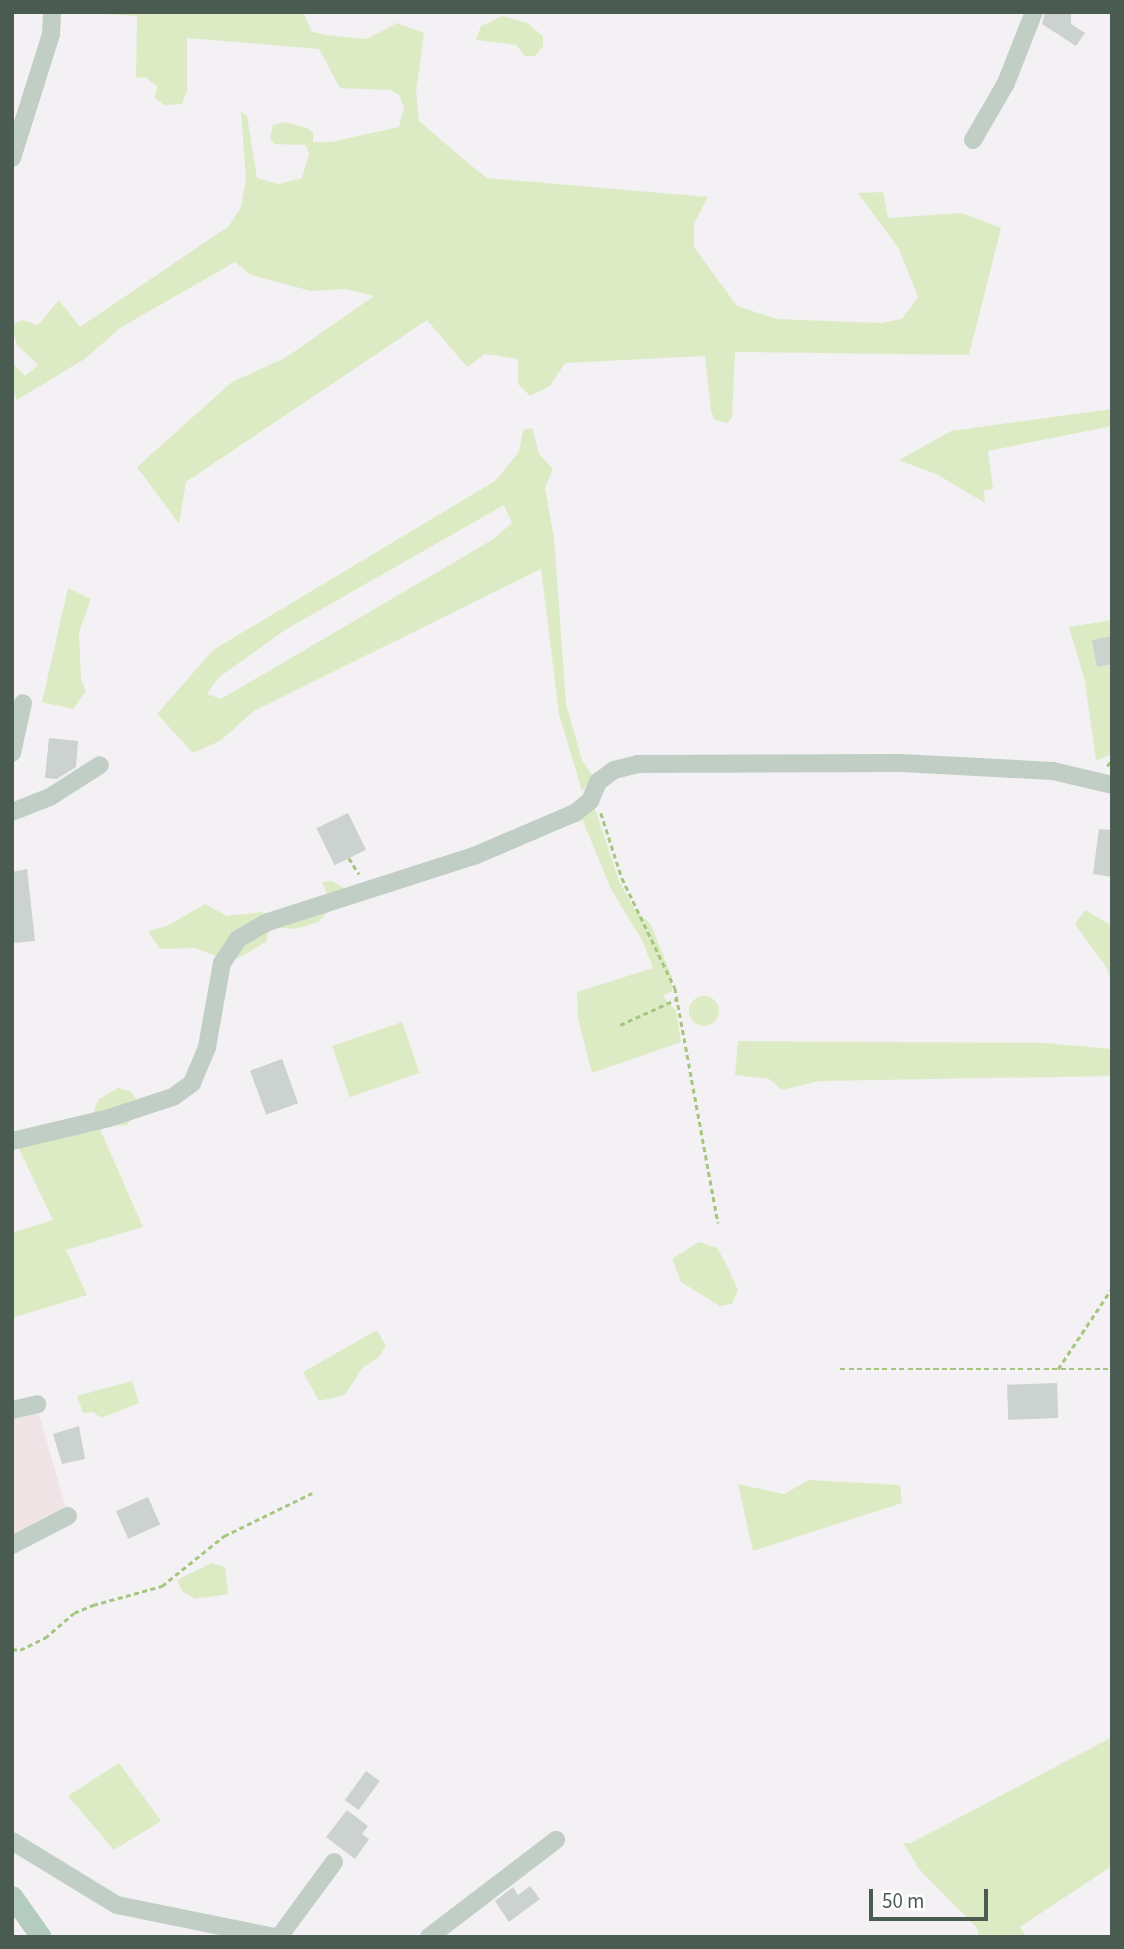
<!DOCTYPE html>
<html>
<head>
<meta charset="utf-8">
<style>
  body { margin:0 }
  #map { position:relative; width:1124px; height:1949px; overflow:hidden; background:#f3f1f3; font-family:"Source Sans 3",sans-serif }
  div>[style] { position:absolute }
  .commercial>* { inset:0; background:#f0e4e7 }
  .green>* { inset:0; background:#ddebc4; transform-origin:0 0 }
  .round { border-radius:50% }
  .building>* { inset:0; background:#cbd2cf; transform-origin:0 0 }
  .path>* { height:2.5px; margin-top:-1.25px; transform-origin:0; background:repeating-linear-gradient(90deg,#a4c67f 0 5px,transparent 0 8.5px) }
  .minor>* { height:18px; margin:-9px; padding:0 9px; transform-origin:9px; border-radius:9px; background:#c0cec6 }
  .major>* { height:21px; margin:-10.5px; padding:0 10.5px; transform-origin:10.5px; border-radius:10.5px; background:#b3ccbf }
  span { translate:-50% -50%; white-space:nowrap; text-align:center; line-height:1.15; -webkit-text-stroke:5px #fff; paint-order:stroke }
  .frame { position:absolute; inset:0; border:14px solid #4a5c52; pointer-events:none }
  .scale { position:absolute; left:869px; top:1889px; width:119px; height:32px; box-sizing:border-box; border:4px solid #4a5c52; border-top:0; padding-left:9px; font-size:21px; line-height:24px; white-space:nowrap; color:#4a5c52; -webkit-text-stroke:5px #fff; paint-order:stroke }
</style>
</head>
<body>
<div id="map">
  <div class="commercial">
    <i style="clip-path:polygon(37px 1407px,67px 1512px,12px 1541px,12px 1414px)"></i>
  </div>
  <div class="green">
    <i style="clip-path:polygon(75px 12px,303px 12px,312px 32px,327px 35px,367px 39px,397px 23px,424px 33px,416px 93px,419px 121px,468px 163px,487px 178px,708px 197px,694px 224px,694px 247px,737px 306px,777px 319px,881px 323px,902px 319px,918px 297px,899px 249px,858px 193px,883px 192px,888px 218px,962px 213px,1001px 228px,969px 355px,735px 352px,732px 418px,727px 423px,715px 420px,711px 411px,705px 356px,565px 363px,550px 386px,530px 396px,518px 384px,518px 359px,485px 354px,467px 367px,427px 320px,186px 482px,179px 524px,137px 467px,232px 382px,285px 358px,374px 296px,345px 289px,311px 291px,251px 275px,235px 262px,120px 328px,86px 358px,17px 400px,12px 389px,12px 362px,25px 376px,38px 365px,17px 345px,12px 325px,22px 320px,38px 325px,59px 300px,80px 327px,229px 226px,241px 207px,246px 179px,241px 111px,247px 116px,257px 178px,279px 184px,302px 178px,309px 154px,306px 145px,274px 144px,270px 138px,273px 125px,285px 122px,307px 128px,313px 132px,313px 142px,331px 142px,399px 127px,404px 108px,399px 95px,390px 90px,340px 88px,319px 49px,187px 38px,187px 90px,182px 104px,164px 105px,155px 98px,157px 86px,145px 77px,136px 78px,137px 16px)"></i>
    <i style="clip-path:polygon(503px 16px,527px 23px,543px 36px,543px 46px,535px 56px,525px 56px,516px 45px,476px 40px,481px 26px)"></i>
    <i style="clip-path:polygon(1112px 409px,1112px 426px,988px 451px,993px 489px,984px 490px,985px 503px,938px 475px,899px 460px,951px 431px)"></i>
    <i style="clip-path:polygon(evenodd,532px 428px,539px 454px,553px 469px,545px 488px,554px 538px,566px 704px,582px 760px,594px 778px,582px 791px,559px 714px,541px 569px,254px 711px,220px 741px,193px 753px,157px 714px,213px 650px,495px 481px,519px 452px,523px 430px,532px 428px,504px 505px,512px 523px,492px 540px,221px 699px,207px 694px,218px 678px,285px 630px,504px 505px)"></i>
    <i style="clip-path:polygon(68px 588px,91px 599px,79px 632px,81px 679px,86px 691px,73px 709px,42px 702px)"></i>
    <i style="clip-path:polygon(1112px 620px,1112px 754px,1096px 761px,1085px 681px,1069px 627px)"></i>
    <i style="clip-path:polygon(594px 806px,619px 881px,636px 912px,650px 923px,672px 977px,672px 991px,663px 996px,676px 1011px,681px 1042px,592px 1073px,578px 1018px,577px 992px,653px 968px,642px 940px,611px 889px,580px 814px)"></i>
    <i style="clip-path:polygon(332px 881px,349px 891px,318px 922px,295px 929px,270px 927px,266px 942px,239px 958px,221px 958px,195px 948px,160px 949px,148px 931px,167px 926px,205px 904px,227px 916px,262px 912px,267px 919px,328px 896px,322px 882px)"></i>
    <i style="clip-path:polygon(1085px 910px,1112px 926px,1112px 983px,1106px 967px,1075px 924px)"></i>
    <i class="round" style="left:689px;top:996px;width:30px;height:30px"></i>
    <i style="left:402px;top:1022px;width:54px;height:74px;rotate:71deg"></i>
    <i style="clip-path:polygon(738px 1041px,1045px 1043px,1112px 1049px,1112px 1076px,820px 1081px,782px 1090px,769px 1079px,735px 1075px)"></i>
    <i style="clip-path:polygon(118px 1088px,130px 1091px,142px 1107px,127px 1125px,99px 1127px,143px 1227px,66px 1250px,87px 1295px,12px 1318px,12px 1233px,53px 1220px,17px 1145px,93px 1113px,99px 1099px)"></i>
    <i style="clip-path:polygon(699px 1242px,717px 1248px,724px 1260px,738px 1290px,732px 1304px,720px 1306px,681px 1282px,672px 1259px)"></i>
    <i style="clip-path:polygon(377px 1330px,386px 1346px,379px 1357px,362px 1368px,345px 1395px,319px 1401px,303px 1372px)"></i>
    <i style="clip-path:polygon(132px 1381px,139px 1403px,101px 1418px,93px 1412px,83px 1413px,77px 1396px)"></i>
    <i style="clip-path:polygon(809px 1480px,900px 1485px,902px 1503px,753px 1551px,738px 1484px,784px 1494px)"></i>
    <i style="clip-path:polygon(211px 1563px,225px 1567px,228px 1594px,195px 1599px,182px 1591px,177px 1580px)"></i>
    <i style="clip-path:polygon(1112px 1737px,1112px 1866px,1020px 1927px,1027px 1937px,979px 1937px,977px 1928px,919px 1869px,903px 1843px,911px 1843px)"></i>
    <i style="clip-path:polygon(119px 1763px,161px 1821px,114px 1850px,68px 1796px)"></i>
  </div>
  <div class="building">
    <i style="clip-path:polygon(1045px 12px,1071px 12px,1071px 24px,1085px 33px,1076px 46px,1042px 24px)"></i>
    <i style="clip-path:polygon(1112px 636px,1112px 664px,1097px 667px,1092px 640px)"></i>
    <i style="clip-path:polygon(49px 738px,78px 741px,76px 767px,57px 779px,45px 778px)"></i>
    <i style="left:348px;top:813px;width:41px;height:35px;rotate:64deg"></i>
    <i style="clip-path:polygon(1099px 829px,1112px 830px,1112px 877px,1093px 874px)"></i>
    <i style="clip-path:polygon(27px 869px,35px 941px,12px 943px,12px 872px)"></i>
    <i style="left:282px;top:1059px;width:47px;height:34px;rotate:70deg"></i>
    <i style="left:1057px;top:1383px;width:35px;height:50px;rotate:88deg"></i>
    <i style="clip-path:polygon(79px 1426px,85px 1459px,62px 1464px,53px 1434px)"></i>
    <i style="left:148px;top:1497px;width:30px;height:35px;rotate:66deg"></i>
    <i style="left:366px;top:1771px;width:17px;height:36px;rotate:36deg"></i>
    <i style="clip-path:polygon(347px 1810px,368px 1826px,362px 1834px,369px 1839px,355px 1859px,326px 1837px)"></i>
    <i style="clip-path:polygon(530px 1886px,540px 1899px,509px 1922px,495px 1901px,513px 1887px,518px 1895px)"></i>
  </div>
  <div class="path">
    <i style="left:1107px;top:766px;width:8px;rotate:-50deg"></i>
    <i style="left:601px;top:813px;width:68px;rotate:72.1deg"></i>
    <i style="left:622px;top:878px;width:122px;rotate:64.3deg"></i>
    <i style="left:675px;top:988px;width:239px;rotate:79.6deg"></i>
    <i style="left:349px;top:858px;width:19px;rotate:58deg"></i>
    <i style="left:620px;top:1025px;width:63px;rotate:-24.5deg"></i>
    <i style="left:840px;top:1369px;width:272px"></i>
    <i style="left:1058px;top:1369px;width:97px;rotate:-56.3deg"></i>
    <i style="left:12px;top:1649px;width:8px;rotate:7deg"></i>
    <i style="left:20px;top:1650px;width:28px;rotate:-26deg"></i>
    <i style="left:45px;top:1638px;width:38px;rotate:-41deg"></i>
    <i style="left:74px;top:1613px;width:21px;rotate:-23deg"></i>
    <i style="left:93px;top:1605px;width:72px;rotate:-15.4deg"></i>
    <i style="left:162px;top:1586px;width:80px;rotate:-38.9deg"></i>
    <i style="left:224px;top:1536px;width:98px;rotate:-26deg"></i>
  </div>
  <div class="minor">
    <i style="left:973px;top:140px;width:66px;rotate:-59.9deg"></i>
    <i style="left:1006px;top:83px;width:76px;rotate:-68.5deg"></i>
    <i style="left:12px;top:158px;width:130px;rotate:-72.5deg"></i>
    <i style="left:51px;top:34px;width:22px;rotate:-87deg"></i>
    <i style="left:12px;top:753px;width:51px;rotate:-77.6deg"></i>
    <i style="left:12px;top:812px;width:41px;rotate:-21.5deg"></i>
    <i style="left:50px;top:797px;width:59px;rotate:-32.6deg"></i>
    <i style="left:12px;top:1141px;width:100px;rotate:-13.3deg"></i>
    <i style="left:109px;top:1118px;width:67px;rotate:-18.2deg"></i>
    <i style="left:173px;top:1097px;width:24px;rotate:-36deg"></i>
    <i style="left:192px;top:1083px;width:39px;rotate:-67deg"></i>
    <i style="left:207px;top:1047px;width:85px;rotate:-79.9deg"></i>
    <i style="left:222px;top:963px;width:29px;rotate:-56deg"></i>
    <i style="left:238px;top:939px;width:34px;rotate:-30deg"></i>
    <i style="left:268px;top:922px;width:216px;rotate:-17.8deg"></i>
    <i style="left:474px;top:856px;width:110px;rotate:-23.1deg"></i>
    <i style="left:575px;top:813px;width:19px;rotate:-39deg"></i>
    <i style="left:590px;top:801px;width:21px;rotate:-67deg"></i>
    <i style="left:598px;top:782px;width:20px;rotate:-37deg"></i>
    <i style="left:614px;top:770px;width:25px;rotate:-14deg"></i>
    <i style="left:638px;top:764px;width:263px;rotate:-0.2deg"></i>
    <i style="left:901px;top:763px;width:152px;rotate:3deg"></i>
    <i style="left:1053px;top:771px;width:61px;rotate:13.3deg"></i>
    <i style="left:12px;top:1410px;width:26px;rotate:-13deg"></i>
    <i style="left:12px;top:1545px;width:63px;rotate:-27.4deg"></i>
    <i style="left:12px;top:1841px;width:123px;rotate:31.4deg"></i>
    <i style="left:117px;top:1905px;width:160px;rotate:11.5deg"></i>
    <i style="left:279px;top:1937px;width:93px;rotate:-53.7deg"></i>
    <i style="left:429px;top:1937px;width:160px;rotate:-37.4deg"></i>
  </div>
  <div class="major">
    <i style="left:12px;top:1896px;width:50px;rotate:54.7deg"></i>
  </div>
  <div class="frame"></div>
  <div class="scale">50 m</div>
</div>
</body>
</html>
